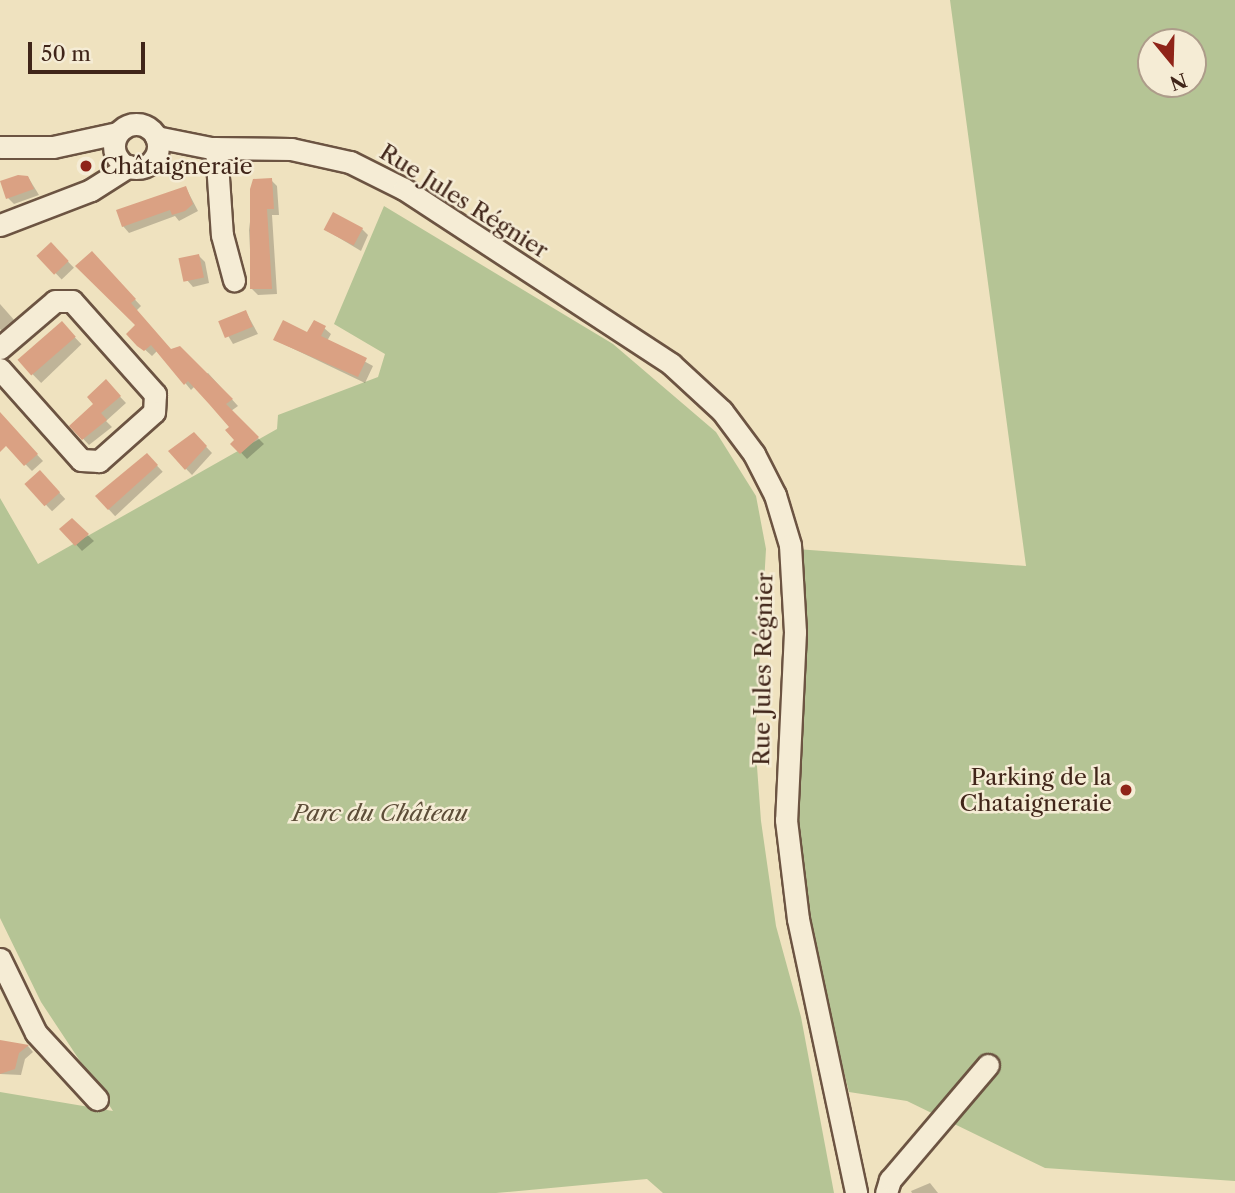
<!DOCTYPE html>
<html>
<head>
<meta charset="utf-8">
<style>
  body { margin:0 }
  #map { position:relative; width:1235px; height:1193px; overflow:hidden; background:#efe2bf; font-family:"Libre Caslon Text",serif }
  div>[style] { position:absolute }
  .green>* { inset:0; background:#b5c495 }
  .shadow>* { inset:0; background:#0003; transform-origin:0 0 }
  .building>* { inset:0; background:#daa183; transform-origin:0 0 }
  .roads { filter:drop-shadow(2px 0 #6c5442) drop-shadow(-2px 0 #6c5442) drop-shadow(0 2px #6c5442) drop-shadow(0 -2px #6c5442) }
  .minor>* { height:21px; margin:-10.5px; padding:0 10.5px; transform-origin:10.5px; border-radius:10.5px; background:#f5ecd5 }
  .minor>.ring { margin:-10.5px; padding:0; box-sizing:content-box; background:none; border:21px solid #f5ecd5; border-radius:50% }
  .dots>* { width:19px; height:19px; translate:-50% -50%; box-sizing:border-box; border:4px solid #f5ecd5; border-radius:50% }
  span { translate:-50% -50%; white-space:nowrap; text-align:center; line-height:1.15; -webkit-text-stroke:5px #f5ecd5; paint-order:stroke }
  .poi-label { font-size:23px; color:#402519 }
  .left { translate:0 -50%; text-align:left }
  .right { translate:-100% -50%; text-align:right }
  .street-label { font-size:23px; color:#402519 }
  .park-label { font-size:23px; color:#5d4d38; font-style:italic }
  .north { position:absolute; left:1137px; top:28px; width:70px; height:70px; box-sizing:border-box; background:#f5ecd5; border:2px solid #ad9c8a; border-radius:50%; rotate:161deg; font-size:19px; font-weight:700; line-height:28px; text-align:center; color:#402519 }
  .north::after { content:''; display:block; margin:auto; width:24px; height:32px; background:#8f2418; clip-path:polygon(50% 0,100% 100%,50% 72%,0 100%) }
  .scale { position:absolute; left:28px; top:42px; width:117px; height:32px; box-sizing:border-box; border:4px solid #402519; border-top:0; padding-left:9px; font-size:21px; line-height:24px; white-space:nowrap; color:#402519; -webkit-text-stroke:5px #f5ecd5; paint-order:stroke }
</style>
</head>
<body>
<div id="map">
  <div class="green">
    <i style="clip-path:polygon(evenodd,950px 0,1235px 0,1235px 1181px,1045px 1168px,907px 1101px,849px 1092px,797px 889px,783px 548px,1026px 566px,950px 0,1151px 42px,1193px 42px,1193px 84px,1151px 84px,1151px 42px)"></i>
    <i style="clip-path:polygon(384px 206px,613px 344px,716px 432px,756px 496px,766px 549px,755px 739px,761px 821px,776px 926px,801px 1017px,834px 1193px,663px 1193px,647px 1179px,496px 1193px,0 1193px,0 1092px,113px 1111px,41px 1002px,0 918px,0 498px,38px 564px,277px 429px,278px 415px,378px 377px,385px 354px,334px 324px)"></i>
  </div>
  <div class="shadow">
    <i style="clip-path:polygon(28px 177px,39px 195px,14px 204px,8px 198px)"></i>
    <i style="clip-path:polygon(255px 180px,271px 180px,277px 186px,279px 215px,272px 215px,277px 294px,258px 295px,252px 289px,249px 230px)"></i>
    <i style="clip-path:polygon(186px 188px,198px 211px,179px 221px,175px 216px,129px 233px,123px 226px)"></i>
    <i style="clip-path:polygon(362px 229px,368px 235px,361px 251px,326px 230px)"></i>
    <i style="left:51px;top:244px;width:33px;height:17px;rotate:46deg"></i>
    <i style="clip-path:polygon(92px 254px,141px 306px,136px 311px,171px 350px,205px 375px,208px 373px,238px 406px,231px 411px,264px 444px,247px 459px,233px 444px,236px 440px,231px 427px,195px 386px,191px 390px,158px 350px,152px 356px,128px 334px,137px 326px)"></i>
    <i style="clip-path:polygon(199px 256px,205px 262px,209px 283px,193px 287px,187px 280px)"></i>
    <i style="clip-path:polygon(0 304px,15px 321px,3px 332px,0 329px)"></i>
    <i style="clip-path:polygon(246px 312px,258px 334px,233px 344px,220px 322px)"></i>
    <i style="left:62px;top:324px;width:28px;height:56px;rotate:46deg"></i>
    <i style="clip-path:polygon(324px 328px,331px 334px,327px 341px,373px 366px,365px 383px,275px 340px)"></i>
    <i style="clip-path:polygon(106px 382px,126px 403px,106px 421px,112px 427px,89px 445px,71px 426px,95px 404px)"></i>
    <i style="clip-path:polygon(0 415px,43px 461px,32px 471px,0 438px)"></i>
    <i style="clip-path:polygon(194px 434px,212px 453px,192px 475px,170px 452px)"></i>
    <i style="left:147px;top:455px;width:23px;height:65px;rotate:47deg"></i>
    <i style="left:40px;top:472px;width:37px;height:18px;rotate:47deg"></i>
    <i style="clip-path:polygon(72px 520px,94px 541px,82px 551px,62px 529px)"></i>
    <i style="clip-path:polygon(0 1044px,28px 1046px,33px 1052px,25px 1059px,21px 1075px,0 1074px)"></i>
    <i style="clip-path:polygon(930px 1183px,938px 1193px,912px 1193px,911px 1191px)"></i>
  </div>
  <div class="building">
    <i style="clip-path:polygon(18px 175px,28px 176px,34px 189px,6px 199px,0 181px)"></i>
    <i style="clip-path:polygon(272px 178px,274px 209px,267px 209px,272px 289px,250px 289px,250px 189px,253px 179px)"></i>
    <i style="clip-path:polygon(186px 186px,193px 204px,185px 211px,172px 215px,170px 210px,122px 227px,116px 210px)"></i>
    <i style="left:333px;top:212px;width:34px;height:20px;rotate:28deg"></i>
    <i style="left:51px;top:242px;width:26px;height:20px;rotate:47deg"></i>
    <i style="clip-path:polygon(92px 251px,136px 299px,131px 303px,171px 349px,180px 346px,233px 399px,226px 404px,259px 437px,240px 454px,230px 444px,234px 440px,225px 430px,229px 427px,209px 404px,188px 381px,184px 385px,151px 345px,144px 351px,137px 346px,126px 334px,135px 325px,75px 266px)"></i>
    <i style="left:199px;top:254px;width:24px;height:21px;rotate:78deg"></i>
    <i style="left:246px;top:310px;width:18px;height:30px;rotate:68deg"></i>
    <i style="clip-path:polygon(283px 320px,307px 332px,314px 320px,326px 326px,321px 336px,367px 358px,358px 377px,273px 340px)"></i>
    <i style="left:62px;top:321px;width:21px;height:59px;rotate:49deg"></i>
    <i style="clip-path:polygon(106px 379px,121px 396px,101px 413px,107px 420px,82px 440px,69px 426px,93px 404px,87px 397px)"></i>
    <i style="clip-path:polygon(0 412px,38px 454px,24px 466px,6px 446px,0 452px)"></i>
    <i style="clip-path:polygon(194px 432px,207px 446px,185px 470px,168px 451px)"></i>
    <i style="clip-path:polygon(147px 453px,158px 465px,108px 510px,95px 496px)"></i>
    <i style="left:40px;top:470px;width:30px;height:21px;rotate:48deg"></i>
    <i style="clip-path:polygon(72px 518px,89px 534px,75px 546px,59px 529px)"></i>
    <i style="clip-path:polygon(0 1040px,29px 1045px,19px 1053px,15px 1069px,0 1074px)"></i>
  </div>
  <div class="roads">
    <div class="minor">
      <i class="ring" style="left:114px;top:124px;width:23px;height:23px"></i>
      <i style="left:156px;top:137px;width:56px;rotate:11.3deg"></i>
      <i style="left:211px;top:148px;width:80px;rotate:0.7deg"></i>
      <i style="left:291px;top:149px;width:60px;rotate:12.4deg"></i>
      <i style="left:350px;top:162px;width:60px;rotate:26.6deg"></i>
      <i style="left:404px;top:189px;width:319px;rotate:33.2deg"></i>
      <i style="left:671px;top:364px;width:69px;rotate:42.7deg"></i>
      <i style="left:722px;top:411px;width:54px;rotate:53.3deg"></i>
      <i style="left:754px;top:454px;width:46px;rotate:62.9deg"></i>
      <i style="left:775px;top:495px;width:52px;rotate:73.3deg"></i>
      <i style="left:790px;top:545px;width:87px;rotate:86.7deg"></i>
      <i style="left:795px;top:632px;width:188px;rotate:92.7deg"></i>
      <i style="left:786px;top:820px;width:100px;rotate:83.1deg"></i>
      <i style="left:798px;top:919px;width:280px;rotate:78deg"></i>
      <i style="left:0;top:147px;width:53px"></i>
      <i style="left:53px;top:147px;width:66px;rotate:-12.2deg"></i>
      <i style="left:216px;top:148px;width:87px;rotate:86.1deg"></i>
      <i style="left:222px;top:235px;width:47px;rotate:75.1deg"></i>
      <i style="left:0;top:225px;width:97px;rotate:-21deg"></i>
      <i style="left:91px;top:190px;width:45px;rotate:-32.3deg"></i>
      <i style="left:0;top:348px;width:72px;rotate:-40.5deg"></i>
      <i style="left:55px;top:301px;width:17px"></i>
      <i style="left:72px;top:301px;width:125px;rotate:48.3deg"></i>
      <i style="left:155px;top:394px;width:18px;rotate:93deg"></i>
      <i style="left:154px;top:412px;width:74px;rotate:138.3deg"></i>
      <i style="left:99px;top:461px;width:18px;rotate:-177deg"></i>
      <i style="left:81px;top:460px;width:122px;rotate:-131.7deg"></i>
      <i style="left:0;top:959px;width:82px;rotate:64.1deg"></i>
      <i style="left:36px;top:1033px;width:90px;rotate:47.3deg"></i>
      <i style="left:886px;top:1193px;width:14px;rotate:-73deg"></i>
      <i style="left:890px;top:1180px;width:151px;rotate:-49.6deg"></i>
    </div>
  </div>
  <div class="dots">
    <i style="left:86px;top:166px;background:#8f2418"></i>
    <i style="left:1126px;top:790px;background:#8f2418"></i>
  </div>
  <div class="poi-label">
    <span class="left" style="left:100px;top:166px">Châtaigneraie</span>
    <span class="right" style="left:1112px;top:790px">Parking de la<br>Chataigneraie</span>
  </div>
  <div class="street-label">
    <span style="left:464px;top:201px;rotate:32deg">Rue Jules Régnier</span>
    <span style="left:763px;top:669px;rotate:-89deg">Rue Jules Régnier</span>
  </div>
  <div class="park-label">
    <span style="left:380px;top:813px">Parc du Château</span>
  </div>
  <div class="north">N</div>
  <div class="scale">50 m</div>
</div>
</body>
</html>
